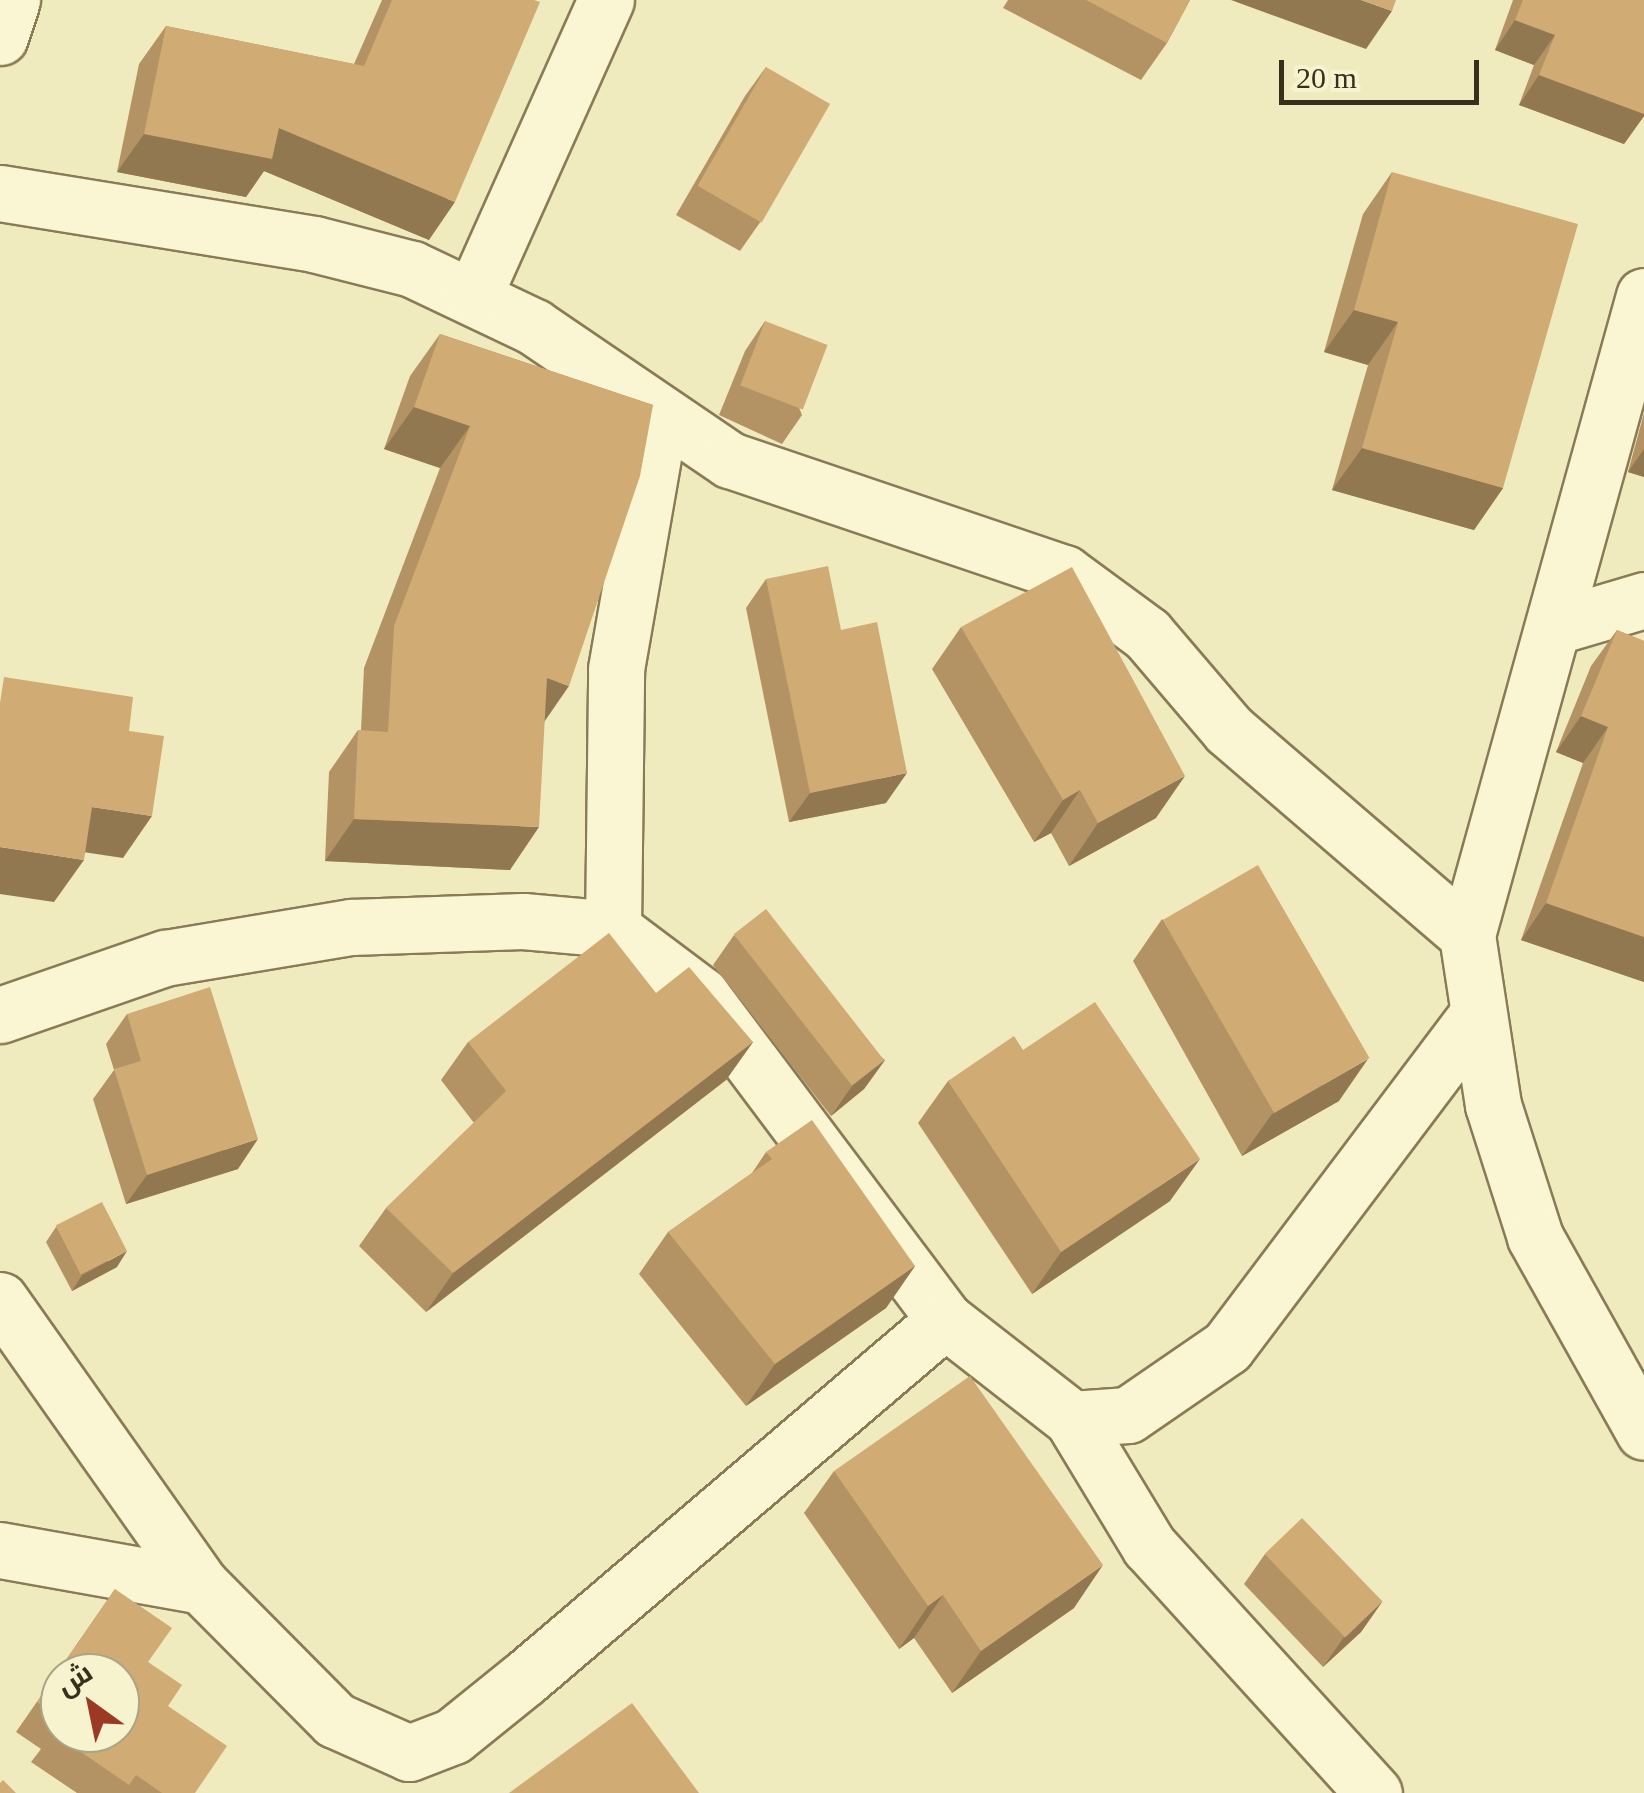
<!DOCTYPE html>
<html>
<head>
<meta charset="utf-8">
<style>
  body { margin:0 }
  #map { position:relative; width:1644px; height:1793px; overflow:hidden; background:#f0ebbf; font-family:"Times New Roman",Cairo,serif }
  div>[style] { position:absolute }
  .roads { filter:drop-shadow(2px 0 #8a7b56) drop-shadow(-2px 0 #8a7b56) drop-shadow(0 2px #8a7b56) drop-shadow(0 -2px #8a7b56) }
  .minor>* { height:55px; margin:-27.5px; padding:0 27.5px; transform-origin:27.5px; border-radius:27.5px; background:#faf6d3 }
  .secondary>* { height:55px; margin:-27.5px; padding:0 27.5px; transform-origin:27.5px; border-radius:27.5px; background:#faf6d3 }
  .wall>* { inset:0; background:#b39363 }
  .shaded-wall>* { inset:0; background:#927850 }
  .building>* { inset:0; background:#d0ab73; transform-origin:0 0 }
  span { translate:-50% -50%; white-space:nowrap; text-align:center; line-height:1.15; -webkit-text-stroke:10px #f7f3cf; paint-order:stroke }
  .north { position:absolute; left:40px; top:1653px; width:100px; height:100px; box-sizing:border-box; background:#f7f3cf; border:2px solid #aba587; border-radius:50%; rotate:327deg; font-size:28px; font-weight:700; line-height:40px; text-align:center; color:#382f1c }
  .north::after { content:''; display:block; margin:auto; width:35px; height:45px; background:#9c3923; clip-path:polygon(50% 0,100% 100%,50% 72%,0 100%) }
  .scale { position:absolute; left:1279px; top:60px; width:200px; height:45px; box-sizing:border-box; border:5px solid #382f1c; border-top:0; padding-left:12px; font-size:30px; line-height:35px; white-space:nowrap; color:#382f1c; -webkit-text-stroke:8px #f7f3cf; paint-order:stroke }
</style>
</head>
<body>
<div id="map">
  <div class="roads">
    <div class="minor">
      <i style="left:0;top:37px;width:39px;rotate:-72deg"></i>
      <i style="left:0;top:193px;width:318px;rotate:9.2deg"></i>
      <i style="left:314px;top:244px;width:101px;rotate:14.3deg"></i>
      <i style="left:412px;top:269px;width:135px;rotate:25.4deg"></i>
      <i style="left:534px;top:327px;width:237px;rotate:34.2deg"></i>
      <i style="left:730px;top:460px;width:353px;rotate:18.7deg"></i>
      <i style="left:1064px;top:573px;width:103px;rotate:36.3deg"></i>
      <i style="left:1147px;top:634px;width:126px;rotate:49.5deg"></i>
      <i style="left:1229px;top:730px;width:314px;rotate:40.7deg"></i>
      <i style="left:474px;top:295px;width:323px;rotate:-65.9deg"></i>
      <i style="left:1553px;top:627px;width:95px;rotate:-16.5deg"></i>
      <i style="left:613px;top:929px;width:260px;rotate:-89.3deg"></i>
      <i style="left:616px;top:669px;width:255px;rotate:-80.1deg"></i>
      <i style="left:0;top:1015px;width:175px;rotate:-19.1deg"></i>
      <i style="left:165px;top:958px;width:189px;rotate:-9.5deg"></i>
      <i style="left:351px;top:927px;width:172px;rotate:-2deg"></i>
      <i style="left:523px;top:921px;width:90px;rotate:5.1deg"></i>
      <i style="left:613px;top:929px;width:110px;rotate:36.9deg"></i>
      <i style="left:701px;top:995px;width:406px;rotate:53.1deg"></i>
      <i style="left:945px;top:1320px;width:161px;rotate:37.9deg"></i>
      <i style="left:1072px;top:1419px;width:149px;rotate:58.8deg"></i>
      <i style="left:1149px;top:1546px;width:334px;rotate:47.7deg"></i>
      <i style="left:0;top:1300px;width:350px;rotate:54.8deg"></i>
      <i style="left:1072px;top:1419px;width:56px;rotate:-4.1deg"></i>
      <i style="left:1128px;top:1415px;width:120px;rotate:-34.5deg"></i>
      <i style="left:1227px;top:1347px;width:413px;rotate:-53deg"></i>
      <i style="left:0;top:1550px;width:205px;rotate:10.1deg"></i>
      <i style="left:202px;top:1586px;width:189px;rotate:45.2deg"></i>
      <i style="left:335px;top:1720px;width:81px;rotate:24deg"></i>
      <i style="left:409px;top:1753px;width:47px;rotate:-21.1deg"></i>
      <i style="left:453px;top:1736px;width:92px;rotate:-38.9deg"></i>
      <i style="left:525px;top:1678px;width:552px;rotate:-40.44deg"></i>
    </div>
    <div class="secondary">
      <i style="left:1644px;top:296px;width:663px;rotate:105.48deg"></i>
      <i style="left:1467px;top:935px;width:172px;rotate:81.3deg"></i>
      <i style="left:1493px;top:1105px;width:139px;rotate:72.3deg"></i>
      <i style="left:1535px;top:1237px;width:223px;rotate:60.8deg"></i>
    </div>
  </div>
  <div class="wall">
    <i style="clip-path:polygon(382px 0,534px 0,429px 240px,264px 171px,246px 197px,117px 172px,139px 64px,166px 26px,354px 64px)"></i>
    <i style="clip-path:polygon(1008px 0,1190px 0,1167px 43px,1141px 80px,1003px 8px)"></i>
    <i style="clip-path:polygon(1513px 0,1644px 0,1644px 116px,1624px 144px,1519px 105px,1534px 65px,1495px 50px)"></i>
    <i style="clip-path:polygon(766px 67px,761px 221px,740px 251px,676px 215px,745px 96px)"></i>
    <i style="clip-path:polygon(1392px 172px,1503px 488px,1474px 530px,1332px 490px,1368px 365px,1324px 352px,1363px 214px)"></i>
    <i style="clip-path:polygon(765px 321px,802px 415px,782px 444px,719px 415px,745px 351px)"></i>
    <i style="clip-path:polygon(440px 334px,653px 405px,544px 721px,510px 870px,325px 861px,329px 772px,358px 730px,361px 730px,364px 668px,440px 468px,384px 449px,410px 376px)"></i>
    <i style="clip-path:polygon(1644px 413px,1644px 477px,1628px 472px)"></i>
    <i style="clip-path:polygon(766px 579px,841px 630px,886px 803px,789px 822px,746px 608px)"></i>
    <i style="clip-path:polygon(961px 627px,1156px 818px,1069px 866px,1051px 833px,1034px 842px,932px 669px)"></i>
    <i style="clip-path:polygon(1617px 630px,1644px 641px,1644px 982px,1521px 940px,1583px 763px,1556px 752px,1591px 666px)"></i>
    <i style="clip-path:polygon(1162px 919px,1339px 1101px,1242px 1156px,1133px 961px)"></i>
    <i style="clip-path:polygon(734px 935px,885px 1060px,864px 1089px,831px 1116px,713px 965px)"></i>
    <i style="clip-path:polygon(656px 993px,753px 1042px,726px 1080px,426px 1312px,359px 1246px,386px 1208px,474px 1123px,441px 1080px,468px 1042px)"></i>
    <i style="clip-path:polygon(127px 1014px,238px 1169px,126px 1204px,93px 1099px,114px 1070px,106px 1044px)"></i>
    <i style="clip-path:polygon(1023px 1050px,1170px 1201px,1032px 1294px,918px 1123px,948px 1081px)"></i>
    <i style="clip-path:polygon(766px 1152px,915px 1266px,886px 1308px,746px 1406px,639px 1274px,668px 1232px,752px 1173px)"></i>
    <i style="clip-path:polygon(56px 1227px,117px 1267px,72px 1291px,46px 1242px)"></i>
    <i style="clip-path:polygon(834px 1471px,1074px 1608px,952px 1693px,914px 1638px,899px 1649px,804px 1513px)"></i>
    <i style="clip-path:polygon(1265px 1554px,1382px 1602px,1361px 1632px,1323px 1667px,1244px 1584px)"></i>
    <i style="clip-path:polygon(evenodd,115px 1589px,168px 1706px,195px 1793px,77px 1793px,31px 1762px,41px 1749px,16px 1732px,115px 1589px,60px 1673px,120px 1673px,60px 1733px,60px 1673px)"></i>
  </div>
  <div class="shaded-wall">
    <i style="clip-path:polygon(1231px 0,1361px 0,1392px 11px,1366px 49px)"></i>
    <i style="clip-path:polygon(1515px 20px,1555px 35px,1534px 65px,1495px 50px)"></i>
    <i style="clip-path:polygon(1539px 75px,1644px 114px,1644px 116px,1624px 144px,1519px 105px)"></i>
    <i style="clip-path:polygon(279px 128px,455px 202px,429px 240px,264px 171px,246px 197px,117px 172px,144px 134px)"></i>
    <i style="clip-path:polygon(1354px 310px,1398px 322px,1368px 365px,1324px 352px)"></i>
    <i style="clip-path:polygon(414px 407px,470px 426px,440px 468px,384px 449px)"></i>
    <i style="clip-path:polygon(1362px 448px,1503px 488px,1474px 530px,1332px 490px)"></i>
    <i style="clip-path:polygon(1644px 449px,1644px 477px,1628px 472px)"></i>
    <i style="clip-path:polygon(547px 678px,569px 686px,540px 728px)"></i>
    <i style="clip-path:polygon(1581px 716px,1608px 727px,1583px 763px,1556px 752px)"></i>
    <i style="clip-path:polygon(907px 773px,886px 803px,789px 822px,810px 793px)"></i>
    <i style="clip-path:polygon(1185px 776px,1156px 818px,1069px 866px,1098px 823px)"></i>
    <i style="clip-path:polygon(1080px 790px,1051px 833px,1034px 842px,1063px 800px)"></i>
    <i style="clip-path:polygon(92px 807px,152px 816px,123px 858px,63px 849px)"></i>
    <i style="clip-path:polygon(354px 819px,539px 827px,510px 870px,325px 861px)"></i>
    <i style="clip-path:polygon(0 847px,84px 860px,54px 902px,0 894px)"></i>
    <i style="clip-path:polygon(1546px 903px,1644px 937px,1644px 982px,1521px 940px)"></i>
    <i style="clip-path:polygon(753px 1042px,726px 1080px,426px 1312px,453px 1273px)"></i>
    <i style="clip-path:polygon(1368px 1059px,1339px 1101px,1242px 1156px,1272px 1114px)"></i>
    <i style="clip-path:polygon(885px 1060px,864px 1089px,831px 1116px,852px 1086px)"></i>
    <i style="clip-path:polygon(258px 1139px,238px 1169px,126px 1204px,147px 1175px)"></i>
    <i style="clip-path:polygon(1200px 1159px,1170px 1201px,1032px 1294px,1061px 1252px)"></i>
    <i style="clip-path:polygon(127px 1251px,117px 1267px,72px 1291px,82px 1275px)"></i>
    <i style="clip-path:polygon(915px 1266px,886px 1308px,746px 1406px,775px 1364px)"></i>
    <i style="clip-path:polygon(1103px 1565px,1074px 1608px,952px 1693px,981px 1651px)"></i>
    <i style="clip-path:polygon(943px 1595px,914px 1638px,899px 1649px,928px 1606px)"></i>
    <i style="clip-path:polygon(1382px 1602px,1361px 1632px,1323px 1667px,1344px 1637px)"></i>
  </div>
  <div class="building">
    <i style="clip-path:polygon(392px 0,534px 0,540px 2px,455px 202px,279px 128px,272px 159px,144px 134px,166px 26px,364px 66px)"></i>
    <i style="clip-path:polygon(1086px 0,1190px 0,1167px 43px)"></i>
    <i style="clip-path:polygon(1361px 0,1396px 0,1392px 11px)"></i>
    <i style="clip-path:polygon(1523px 0,1644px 0,1644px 114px,1539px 75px,1555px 35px,1515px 20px)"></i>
    <i style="left:766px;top:67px;width:74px;height:137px;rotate:30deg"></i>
    <i style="clip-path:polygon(1392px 172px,1578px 224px,1503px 488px,1362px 448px,1398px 322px,1354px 310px)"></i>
    <i style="left:765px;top:321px;width:67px;height:69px;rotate:21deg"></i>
    <i style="clip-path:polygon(440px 334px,653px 405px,640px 476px,569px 686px,547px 678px,539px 827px,354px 819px,358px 730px,388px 732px,394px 626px,470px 426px,414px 407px)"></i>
    <i style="clip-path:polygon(828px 566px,841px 630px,877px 622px,907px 773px,810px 793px,766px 579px)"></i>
    <i style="clip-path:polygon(1072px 567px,1185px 776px,1098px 823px,1080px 790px,1063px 800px,961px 627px)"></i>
    <i style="clip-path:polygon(1617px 630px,1644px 641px,1644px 937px,1546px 903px,1608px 727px,1581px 716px)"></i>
    <i style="clip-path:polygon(4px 677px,133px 697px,129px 731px,164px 736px,152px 816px,92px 807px,84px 860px,0 847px,0 703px)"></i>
    <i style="left:1258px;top:865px;width:223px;height:110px;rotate:60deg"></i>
    <i style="left:766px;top:909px;width:192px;height:41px;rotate:52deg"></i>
    <i style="clip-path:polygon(609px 933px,656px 993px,689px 967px,753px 1042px,453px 1273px,386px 1208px,506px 1091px,468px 1042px)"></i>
    <i style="clip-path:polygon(210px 987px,258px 1139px,147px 1175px,114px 1069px,141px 1061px,127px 1014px)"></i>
    <i style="clip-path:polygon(1095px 1002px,1200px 1159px,1061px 1252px,948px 1081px,1014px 1036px,1023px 1050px)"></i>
    <i style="clip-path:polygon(812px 1120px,915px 1266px,775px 1364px,668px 1232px,772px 1159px,766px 1152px)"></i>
    <i style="left:102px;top:1202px;width:55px;height:52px;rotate:63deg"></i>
    <i style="clip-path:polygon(970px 1376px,1103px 1565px,981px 1651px,943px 1595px,928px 1606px,834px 1471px)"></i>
    <i style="left:1302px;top:1518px;width:116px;height:52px;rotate:46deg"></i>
    <i style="clip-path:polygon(115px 1589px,172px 1628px,148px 1662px,182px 1685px,168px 1706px,227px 1746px,195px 1793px,162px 1793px,136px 1775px,129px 1785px,52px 1732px,60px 1724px,60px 1733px,120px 1733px,120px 1673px,60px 1673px,60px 1718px,37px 1702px)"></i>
    <i style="clip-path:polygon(632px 1703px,699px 1793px,509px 1793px)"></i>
    <i style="clip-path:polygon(3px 1780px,16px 1793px,0 1793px,0 1783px)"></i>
  </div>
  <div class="north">ش</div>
  <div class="scale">20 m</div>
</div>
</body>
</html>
